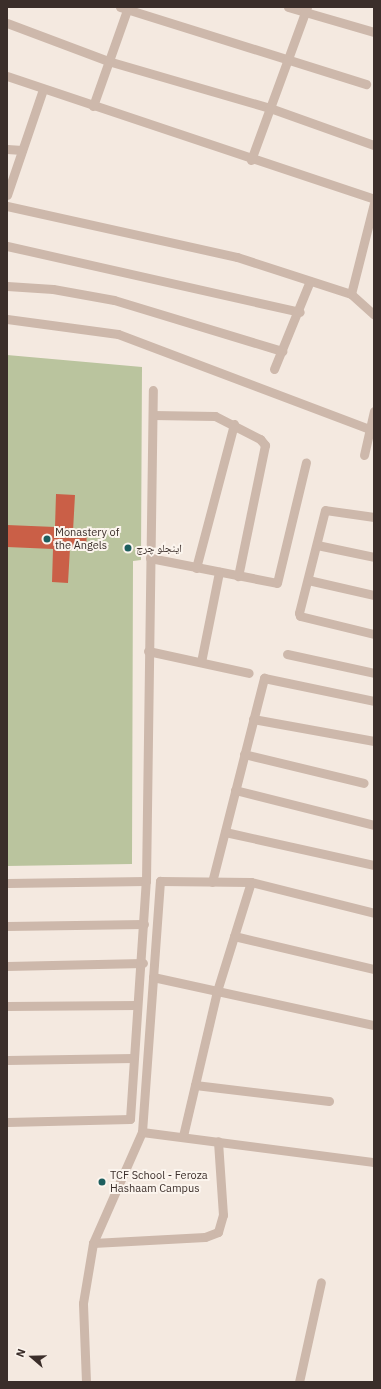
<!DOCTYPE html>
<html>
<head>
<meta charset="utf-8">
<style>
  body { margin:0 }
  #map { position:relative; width:381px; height:1389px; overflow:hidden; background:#f4e9e0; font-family:"IBM Plex Sans","Noto Naskh Arabic",sans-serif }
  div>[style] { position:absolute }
  .green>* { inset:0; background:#bac49e }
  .building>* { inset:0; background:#ca5f47 }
  .street>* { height:9px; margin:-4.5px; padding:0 4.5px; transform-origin:4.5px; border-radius:4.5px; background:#cdb8ab }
  .dots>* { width:11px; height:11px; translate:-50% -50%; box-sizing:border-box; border:2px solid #fbf4ed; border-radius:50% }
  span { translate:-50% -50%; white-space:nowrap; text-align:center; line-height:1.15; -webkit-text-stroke:4px #fbf4ed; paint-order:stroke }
  .poi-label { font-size:11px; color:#3b2e2a }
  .left { translate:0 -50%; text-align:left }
  .frame { position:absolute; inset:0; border:8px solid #3b2e2a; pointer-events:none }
  .north { position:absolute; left:12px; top:1337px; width:40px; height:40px; -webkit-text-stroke:3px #fbf4ed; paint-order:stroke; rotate:290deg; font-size:11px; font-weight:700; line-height:16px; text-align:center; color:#3b2e2a }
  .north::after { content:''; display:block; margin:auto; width:14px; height:18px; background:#3b2e2a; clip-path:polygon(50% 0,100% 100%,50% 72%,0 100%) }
</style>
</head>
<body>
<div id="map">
  <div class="green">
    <i style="clip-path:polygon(7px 355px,142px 367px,141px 560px,133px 561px,132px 864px,7px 866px)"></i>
  </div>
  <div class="building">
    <i style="clip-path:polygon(56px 494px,75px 495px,73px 531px,87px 532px,86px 549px,70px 548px,68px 583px,52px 582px,53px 549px,7px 547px,7px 525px,55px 527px)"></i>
  </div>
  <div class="street">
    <i style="left:120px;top:7px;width:258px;rotate:17.4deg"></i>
    <i style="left:288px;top:7px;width:90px;rotate:16.2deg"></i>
    <i style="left:7px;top:23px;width:108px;rotate:20.6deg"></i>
    <i style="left:108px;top:61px;width:169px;rotate:16.2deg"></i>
    <i style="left:270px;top:108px;width:110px;rotate:19.6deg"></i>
    <i style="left:7px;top:76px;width:387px;rotate:18.5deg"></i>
    <i style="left:93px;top:106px;width:105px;rotate:-70.5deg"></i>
    <i style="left:7px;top:149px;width:15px;rotate:4deg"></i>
    <i style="left:251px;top:160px;width:163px;rotate:-69.9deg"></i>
    <i style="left:7px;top:195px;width:112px;rotate:-71.2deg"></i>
    <i style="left:7px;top:206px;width:236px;rotate:12.5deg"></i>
    <i style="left:237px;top:257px;width:120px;rotate:18deg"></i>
    <i style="left:351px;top:294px;width:31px;rotate:42deg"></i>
    <i style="left:7px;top:246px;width:300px;rotate:12.7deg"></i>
    <i style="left:7px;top:286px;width:46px;rotate:3.7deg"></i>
    <i style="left:53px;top:289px;width:62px;rotate:10.2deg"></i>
    <i style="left:114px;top:300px;width:176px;rotate:16.9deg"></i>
    <i style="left:351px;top:294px;width:94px;rotate:-75.8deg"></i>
    <i style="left:7px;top:319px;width:112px;rotate:7.7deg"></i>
    <i style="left:118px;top:334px;width:269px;rotate:20.7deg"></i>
    <i style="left:274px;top:369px;width:95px;rotate:-67.8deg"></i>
    <i style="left:153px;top:415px;width:62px;rotate:0.9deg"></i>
    <i style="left:215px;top:416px;width:51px;rotate:27.1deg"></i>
    <i style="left:260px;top:439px;width:8px;rotate:50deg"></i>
    <i style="left:265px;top:445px;width:134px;rotate:101.6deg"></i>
    <i style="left:364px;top:455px;width:45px;rotate:-77.2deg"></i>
    <i style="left:374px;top:517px;width:49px;rotate:-171.9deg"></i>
    <i style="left:325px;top:510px;width:106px;rotate:104.2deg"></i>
    <i style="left:299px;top:613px;width:3px;rotate:72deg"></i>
    <i style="left:300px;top:616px;width:76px;rotate:13.7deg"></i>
    <i style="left:317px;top:545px;width:58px;rotate:11.9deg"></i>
    <i style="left:150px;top:558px;width:129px;rotate:11.1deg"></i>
    <i style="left:277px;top:583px;width:124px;rotate:-76.5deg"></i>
    <i style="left:196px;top:568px;width:149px;rotate:-75.2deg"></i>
    <i style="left:308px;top:580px;width:68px;rotate:12.8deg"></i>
    <i style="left:148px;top:651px;width:103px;rotate:12.3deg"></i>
    <i style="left:287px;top:654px;width:89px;rotate:12.3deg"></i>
    <i style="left:201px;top:662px;width:92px;rotate:-78.7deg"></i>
    <i style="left:253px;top:719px;width:123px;rotate:10.3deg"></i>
    <i style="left:244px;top:754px;width:123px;rotate:13.6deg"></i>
    <i style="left:235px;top:790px;width:143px;rotate:14.1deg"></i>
    <i style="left:225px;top:832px;width:153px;rotate:12.5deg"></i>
    <i style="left:212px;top:882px;width:211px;rotate:-75.7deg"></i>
    <i style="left:264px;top:678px;width:112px;rotate:11.8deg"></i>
    <i style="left:7px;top:883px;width:139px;rotate:-0.8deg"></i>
    <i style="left:7px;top:926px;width:137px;rotate:-0.8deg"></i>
    <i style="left:234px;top:936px;width:144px;rotate:13.3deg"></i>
    <i style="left:7px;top:966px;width:136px;rotate:-1.3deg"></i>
    <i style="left:153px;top:977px;width:226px;rotate:12.3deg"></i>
    <i style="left:7px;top:1006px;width:130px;rotate:-0.4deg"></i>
    <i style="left:7px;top:1060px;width:126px;rotate:-0.9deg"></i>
    <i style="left:195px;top:1085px;width:135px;rotate:6.8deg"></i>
    <i style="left:7px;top:1122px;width:123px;rotate:-1.4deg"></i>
    <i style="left:130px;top:1119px;width:239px;rotate:-86.2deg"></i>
    <i style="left:146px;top:881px;width:491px;rotate:-89.2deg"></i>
    <i style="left:142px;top:1132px;width:232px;rotate:7.4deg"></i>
    <i style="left:183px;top:1136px;width:149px;rotate:-76.8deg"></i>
    <i style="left:217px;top:991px;width:114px;rotate:-72.7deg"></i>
    <i style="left:93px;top:1243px;width:112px;rotate:-3.1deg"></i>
    <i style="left:205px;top:1237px;width:14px;rotate:-21deg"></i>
    <i style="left:218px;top:1232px;width:18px;rotate:-74deg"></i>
    <i style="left:223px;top:1215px;width:74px;rotate:-93.9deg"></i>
    <i style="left:86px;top:1382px;width:79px;rotate:-92.2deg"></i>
    <i style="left:83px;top:1303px;width:61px;rotate:-80.5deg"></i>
    <i style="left:93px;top:1243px;width:121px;rotate:-66.2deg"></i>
    <i style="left:142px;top:1132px;width:252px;rotate:-85.9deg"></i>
    <i style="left:160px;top:881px;width:91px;rotate:0.6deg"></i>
    <i style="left:251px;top:882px;width:127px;rotate:14.1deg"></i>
    <i style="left:299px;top:1382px;width:102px;rotate:-77.6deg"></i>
  </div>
  <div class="dots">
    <i style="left:47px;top:539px;background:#1d5e5e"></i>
    <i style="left:128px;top:548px;background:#1d5e5e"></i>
    <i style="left:102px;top:1182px;background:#1d5e5e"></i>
  </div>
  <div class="poi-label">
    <span class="left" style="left:55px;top:539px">Monastery of<br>the Angels</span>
    <span class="left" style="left:136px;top:548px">اینجلو چرچ</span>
    <span class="left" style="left:110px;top:1182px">TCF School - Feroza<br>Hashaam Campus</span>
  </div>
  <div class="frame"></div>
  <div class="north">N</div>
</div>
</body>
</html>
